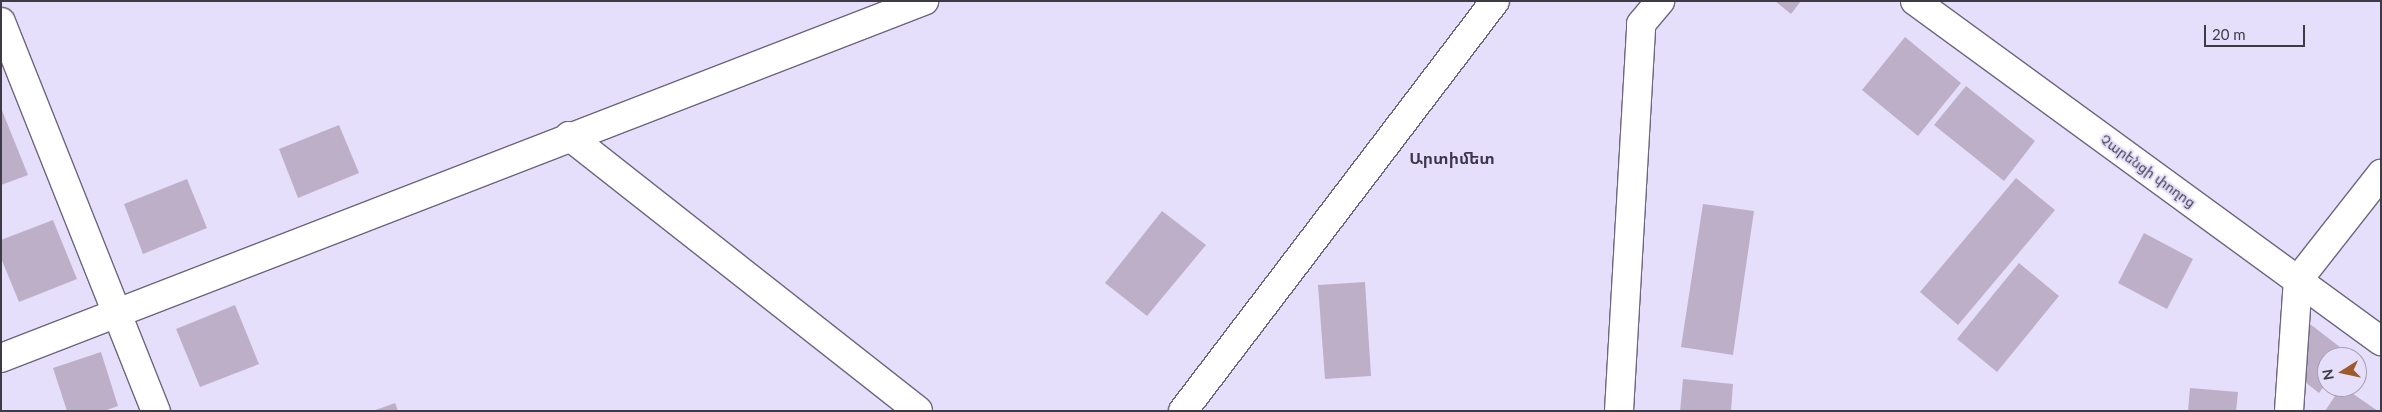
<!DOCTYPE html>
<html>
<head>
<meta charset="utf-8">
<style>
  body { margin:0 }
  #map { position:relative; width:2382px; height:412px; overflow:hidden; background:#e6dffc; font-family:Lato,"Noto Sans Armenian",sans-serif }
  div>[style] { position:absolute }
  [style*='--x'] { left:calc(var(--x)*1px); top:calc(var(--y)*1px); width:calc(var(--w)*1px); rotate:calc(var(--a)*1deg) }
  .building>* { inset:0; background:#beafc8 }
  .roads { filter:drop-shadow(1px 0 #6d667f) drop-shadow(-1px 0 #6d667f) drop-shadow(0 1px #6d667f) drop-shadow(0 -1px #6d667f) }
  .minor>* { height:28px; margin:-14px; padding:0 14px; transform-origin:14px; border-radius:14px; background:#fff }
  .secondary>* { height:28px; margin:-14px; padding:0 14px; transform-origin:14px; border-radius:14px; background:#fff }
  span { translate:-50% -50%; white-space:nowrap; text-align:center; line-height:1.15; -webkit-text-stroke:4px #e6dffc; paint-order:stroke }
  .street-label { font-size:14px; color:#3e3b46 }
  .quarter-label { font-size:16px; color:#3c354c; font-weight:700 }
  .frame { position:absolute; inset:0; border:2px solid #3e3b46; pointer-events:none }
  .north { position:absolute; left:2317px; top:347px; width:50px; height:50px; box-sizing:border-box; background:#e6dffc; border:1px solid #a39db3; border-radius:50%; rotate:260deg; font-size:14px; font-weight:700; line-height:20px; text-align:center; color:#3e3b46 }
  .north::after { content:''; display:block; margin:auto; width:18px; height:22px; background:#9e592d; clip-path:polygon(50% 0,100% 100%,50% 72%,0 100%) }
  .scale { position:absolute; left:2204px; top:25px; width:101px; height:22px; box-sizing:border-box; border:2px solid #3e3b46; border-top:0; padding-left:6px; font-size:15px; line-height:18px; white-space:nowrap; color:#3e3b46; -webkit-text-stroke:4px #e6dffc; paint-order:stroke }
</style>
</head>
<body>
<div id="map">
  <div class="building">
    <div style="clip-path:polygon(1775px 1px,1801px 1px,1791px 14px)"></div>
    <div style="clip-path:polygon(1905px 37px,1961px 83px,1918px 136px,1862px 90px)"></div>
    <div style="clip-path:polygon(1966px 86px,2035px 141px,2004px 181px,1934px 125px)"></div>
    <div style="clip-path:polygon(1px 108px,28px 175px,1px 185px)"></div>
    <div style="clip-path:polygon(339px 125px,359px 173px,298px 198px,279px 149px)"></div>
    <div style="clip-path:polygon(2016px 178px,2055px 210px,1958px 325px,1920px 292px)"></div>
    <div style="clip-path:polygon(187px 179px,207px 228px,143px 254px,124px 204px)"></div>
    <div style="clip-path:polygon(1703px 204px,1754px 211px,1733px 355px,1681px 347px)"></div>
    <div style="clip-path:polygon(1162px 211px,1206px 245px,1147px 316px,1105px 283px)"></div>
    <div style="clip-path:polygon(53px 220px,77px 279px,19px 302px,1px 258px,1px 240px)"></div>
    <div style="clip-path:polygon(2144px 233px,2193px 259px,2167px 309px,2118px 283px)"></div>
    <div style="clip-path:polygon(2019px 263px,2059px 296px,1997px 372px,1957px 339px)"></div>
    <div style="clip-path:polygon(1365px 282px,1371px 376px,1325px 379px,1318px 285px)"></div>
    <div style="clip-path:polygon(235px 305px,259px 364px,200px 387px,176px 329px)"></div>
    <div style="clip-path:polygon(2310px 324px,2349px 354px,2327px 357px,2327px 382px,2319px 393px,2296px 375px,2299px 338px)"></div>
    <div style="clip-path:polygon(101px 352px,118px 406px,104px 411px,67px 411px,53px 368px)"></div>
    <div style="clip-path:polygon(1683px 379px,1733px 384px,1731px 411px,1680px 411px)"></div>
    <div style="clip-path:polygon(2341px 387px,2343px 387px,2378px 411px,2325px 411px)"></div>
    <div style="clip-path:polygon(2190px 388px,2238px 392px,2236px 411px,2188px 411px)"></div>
    <div style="clip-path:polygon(395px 403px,398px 411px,373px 411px)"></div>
  </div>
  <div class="roads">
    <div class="minor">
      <div style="--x:1;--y:22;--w:419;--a:68.3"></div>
      <div style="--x:569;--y:136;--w:444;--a:38.2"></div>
      <div style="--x:1;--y:358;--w:990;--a:-21.15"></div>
      <div style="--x:1183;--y:411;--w:515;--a:-52.73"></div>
      <div style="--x:1619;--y:411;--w:388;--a:-86.7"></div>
      <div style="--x:1641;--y:24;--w:30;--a:-50"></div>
      <div style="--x:2289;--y:411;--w:131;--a:-86.1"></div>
      <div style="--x:2298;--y:280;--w:135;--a:-51.9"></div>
    </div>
    <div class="secondary">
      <div style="--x:1915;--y:1;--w:577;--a:36.12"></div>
    </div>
  </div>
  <div class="street-label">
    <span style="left:2148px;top:171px;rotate:36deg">Չարենցի փողոց</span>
  </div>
  <div class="quarter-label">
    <span style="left:1452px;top:158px">Արտիմետ</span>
  </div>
  <div class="frame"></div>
  <div class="north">N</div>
  <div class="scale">20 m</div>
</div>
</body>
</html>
